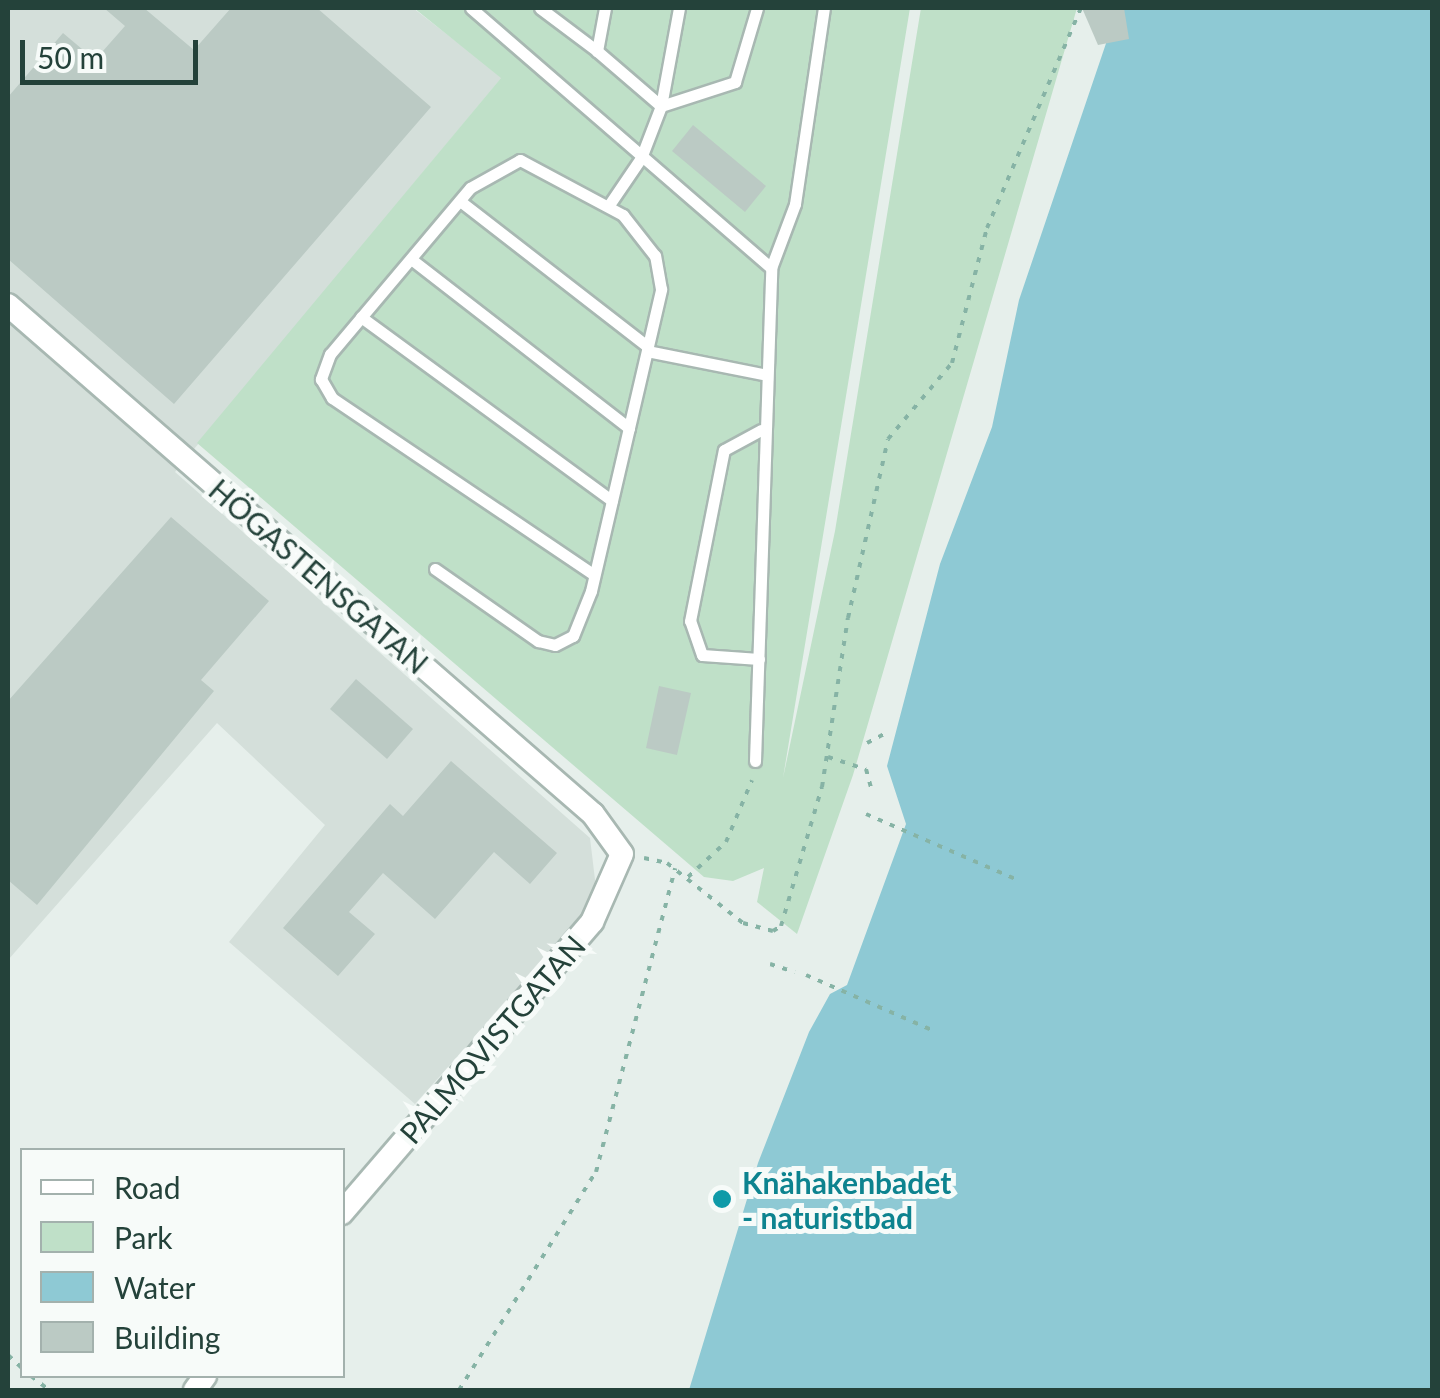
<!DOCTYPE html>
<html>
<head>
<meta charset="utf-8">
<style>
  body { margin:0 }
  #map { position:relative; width:1440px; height:1398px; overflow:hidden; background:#e6efeb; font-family:Lato,sans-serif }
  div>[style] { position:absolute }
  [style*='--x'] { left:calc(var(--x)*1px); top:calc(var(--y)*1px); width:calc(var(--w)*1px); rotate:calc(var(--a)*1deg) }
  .built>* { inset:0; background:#d4dfda }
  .green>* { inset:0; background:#bfe0c8 }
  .water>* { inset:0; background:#8ec9d4 }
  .building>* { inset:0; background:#bbcac4 }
  .path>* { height:4px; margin-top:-2px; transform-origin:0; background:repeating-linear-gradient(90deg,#86b3a5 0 5px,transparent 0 13px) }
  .roads { filter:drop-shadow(2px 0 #a8b8b2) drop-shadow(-2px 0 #a8b8b2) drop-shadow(0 2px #a8b8b2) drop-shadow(0 -2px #a8b8b2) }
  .lane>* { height:11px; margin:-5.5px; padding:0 5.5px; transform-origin:5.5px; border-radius:5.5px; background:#fff }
  .street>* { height:22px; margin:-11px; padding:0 11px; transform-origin:11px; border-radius:11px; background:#fff }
  .dots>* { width:28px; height:28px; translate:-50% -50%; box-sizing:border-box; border:5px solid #f7fbf9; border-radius:50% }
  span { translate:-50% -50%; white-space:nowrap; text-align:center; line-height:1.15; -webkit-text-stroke:10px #f7fbf9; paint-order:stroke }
  .street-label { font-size:30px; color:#24423a }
  .culture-label { font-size:30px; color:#0d838f; font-weight:700 }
  .left { translate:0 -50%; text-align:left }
  .frame { position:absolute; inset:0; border:10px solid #24423a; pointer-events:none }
  .legend { position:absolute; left:20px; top:1148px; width:325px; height:230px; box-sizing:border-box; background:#f7fbf9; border:2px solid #a3b1ad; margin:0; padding:12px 18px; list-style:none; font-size:30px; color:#24423a }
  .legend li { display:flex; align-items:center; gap:20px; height:50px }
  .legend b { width:50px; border:2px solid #a3b1ad }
  .scale { position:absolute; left:20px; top:40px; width:178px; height:45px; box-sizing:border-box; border:5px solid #24423a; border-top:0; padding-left:12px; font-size:30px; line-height:35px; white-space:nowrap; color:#24423a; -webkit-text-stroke:8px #f7fbf9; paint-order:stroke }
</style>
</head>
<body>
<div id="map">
  <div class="built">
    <div style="clip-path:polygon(8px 8px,413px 8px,502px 77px,175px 472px,590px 838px,596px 888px,578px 922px,415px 1104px,229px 942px,325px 825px,217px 723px,8px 960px)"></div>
  </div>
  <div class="green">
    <div style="clip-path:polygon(414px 8px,910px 8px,783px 778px,835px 531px,921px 8px,1077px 8px,853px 775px,797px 934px,757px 902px,764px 868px,733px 881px,704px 877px,197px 443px,501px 78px)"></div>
  </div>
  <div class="water">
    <div style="clip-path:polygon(1118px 8px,1432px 8px,1432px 1390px,689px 1390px,758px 1163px,809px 1032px,830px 994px,847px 985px,906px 824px,887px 766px,940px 564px,992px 427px,1019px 300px)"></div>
  </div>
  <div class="building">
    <div style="clip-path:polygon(104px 8px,144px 8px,194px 50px,231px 8px,317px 8px,431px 107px,174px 404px,8px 259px,8px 97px,63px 33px,95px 60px,125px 26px)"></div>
    <div style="clip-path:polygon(1082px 8px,1124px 8px,1129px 39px,1098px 45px)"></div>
    <div style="clip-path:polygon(693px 125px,766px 186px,745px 212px,672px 151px)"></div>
    <div style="clip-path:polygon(171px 517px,269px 601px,201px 680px,214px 691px,37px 905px,8px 880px,8px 701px)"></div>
    <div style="clip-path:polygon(356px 679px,413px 729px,387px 759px,330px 709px)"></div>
    <div style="clip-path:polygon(659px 686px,691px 693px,677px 755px,646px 748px)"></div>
    <div style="clip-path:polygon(451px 761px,557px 853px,530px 884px,494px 852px,435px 919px,383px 873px,349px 912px,375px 934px,338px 976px,283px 928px,390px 804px,403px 816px)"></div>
  </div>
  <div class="path">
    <div style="--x:867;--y:743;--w:21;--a:-28"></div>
    <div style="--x:828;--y:757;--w:40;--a:18"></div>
    <div style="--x:866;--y:769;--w:23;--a:75"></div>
    <div style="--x:866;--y:814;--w:168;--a:23.5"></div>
    <div style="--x:644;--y:858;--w:24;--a:12"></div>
    <div style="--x:667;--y:863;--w:97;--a:38.3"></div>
    <div style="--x:743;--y:923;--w:31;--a:15"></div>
    <div style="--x:773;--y:931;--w:9;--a:-32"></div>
    <div style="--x:781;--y:926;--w:145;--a:-73.6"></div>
    <div style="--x:822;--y:787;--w:171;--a:-81.3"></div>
    <div style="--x:848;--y:618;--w:183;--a:-77.4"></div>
    <div style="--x:888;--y:439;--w:99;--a:-49.9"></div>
    <div style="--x:952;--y:363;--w:139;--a:-75.5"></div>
    <div style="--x:987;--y:228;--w:239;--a:-66.9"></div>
    <div style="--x:688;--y:877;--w:52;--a:-42.6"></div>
    <div style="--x:726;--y:842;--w:67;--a:-67.2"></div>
    <div style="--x:770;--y:964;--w:26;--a:18"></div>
    <div style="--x:806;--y:975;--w:140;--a:23.6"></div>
    <div style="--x:8;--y:1355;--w:19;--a:43"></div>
    <div style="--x:31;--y:1376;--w:23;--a:38"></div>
    <div style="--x:459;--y:1390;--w:257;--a:-57.9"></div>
    <div style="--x:596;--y:1172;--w:314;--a:-75.4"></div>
  </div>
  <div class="roads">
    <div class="lane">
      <div style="--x:471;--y:8;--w:397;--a:40.9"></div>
      <div style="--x:540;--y:8;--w:71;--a:37"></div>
      <div style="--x:605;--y:8;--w:44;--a:100.5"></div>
      <div style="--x:597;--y:51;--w:84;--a:40.7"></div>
      <div style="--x:661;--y:106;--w:100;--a:-79.6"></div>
      <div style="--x:460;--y:201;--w:238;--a:37.8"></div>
      <div style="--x:609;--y:205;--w:57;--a:-55.8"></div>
      <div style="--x:641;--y:158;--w:56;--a:-69"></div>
      <div style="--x:661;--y:106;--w:78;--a:-18"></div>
      <div style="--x:735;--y:82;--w:77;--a:-73.4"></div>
      <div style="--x:411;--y:259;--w:276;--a:37.8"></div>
      <div style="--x:361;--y:317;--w:311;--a:36.2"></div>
      <div style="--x:647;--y:351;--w:117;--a:11.3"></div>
      <div style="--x:435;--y:569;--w:126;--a:35"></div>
      <div style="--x:538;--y:641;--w:17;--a:13"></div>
      <div style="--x:555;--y:645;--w:20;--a:-27"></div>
      <div style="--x:573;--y:636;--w:48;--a:-68.2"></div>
      <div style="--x:591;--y:591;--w:310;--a:-76.9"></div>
      <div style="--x:661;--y:289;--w:34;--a:-100"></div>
      <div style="--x:655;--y:256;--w:52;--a:-128"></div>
      <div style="--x:623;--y:215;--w:117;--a:-151.9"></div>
      <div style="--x:520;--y:160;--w:57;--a:150.8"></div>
      <div style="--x:470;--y:188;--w:217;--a:130.1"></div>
      <div style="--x:330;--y:354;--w:27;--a:110"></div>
      <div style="--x:321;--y:379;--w:22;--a:60"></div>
      <div style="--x:332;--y:398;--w:316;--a:34"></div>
      <div style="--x:759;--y:659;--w:57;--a:-176"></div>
      <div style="--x:702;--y:655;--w:36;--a:-109"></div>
      <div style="--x:690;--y:621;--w:174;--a:-78.8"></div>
      <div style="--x:724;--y:450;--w:42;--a:-28.4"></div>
      <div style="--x:755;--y:761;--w:493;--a:-88.1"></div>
      <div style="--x:771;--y:268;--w:68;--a:-69.4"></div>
      <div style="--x:795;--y:204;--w:198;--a:-81.6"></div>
    </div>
    <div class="street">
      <div style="--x:8;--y:305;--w:775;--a:41.03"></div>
      <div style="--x:593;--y:814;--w:49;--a:54.1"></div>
      <div style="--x:622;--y:854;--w:74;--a:113.8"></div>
      <div style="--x:592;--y:922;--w:384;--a:130.7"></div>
      <div style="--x:195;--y:1390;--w:17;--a:-54"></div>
    </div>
  </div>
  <div class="dots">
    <div style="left:722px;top:1199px;background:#0f9aa8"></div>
  </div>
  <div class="street-label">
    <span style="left:319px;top:576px;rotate:41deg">HÖGASTENSGATAN</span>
    <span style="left:492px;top:1039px;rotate:-49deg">PALMQVISTGATAN</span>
  </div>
  <div class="culture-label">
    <span class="left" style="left:742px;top:1199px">Knähakenbadet<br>- naturistbad</span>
  </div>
  <div class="frame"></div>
  <ul class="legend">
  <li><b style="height:12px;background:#fff"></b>Road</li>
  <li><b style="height:28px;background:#bfe0c8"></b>Park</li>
  <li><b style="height:28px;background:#8ec9d4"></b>Water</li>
  <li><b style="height:28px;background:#bbcac4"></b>Building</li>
  </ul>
  <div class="scale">50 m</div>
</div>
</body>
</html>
